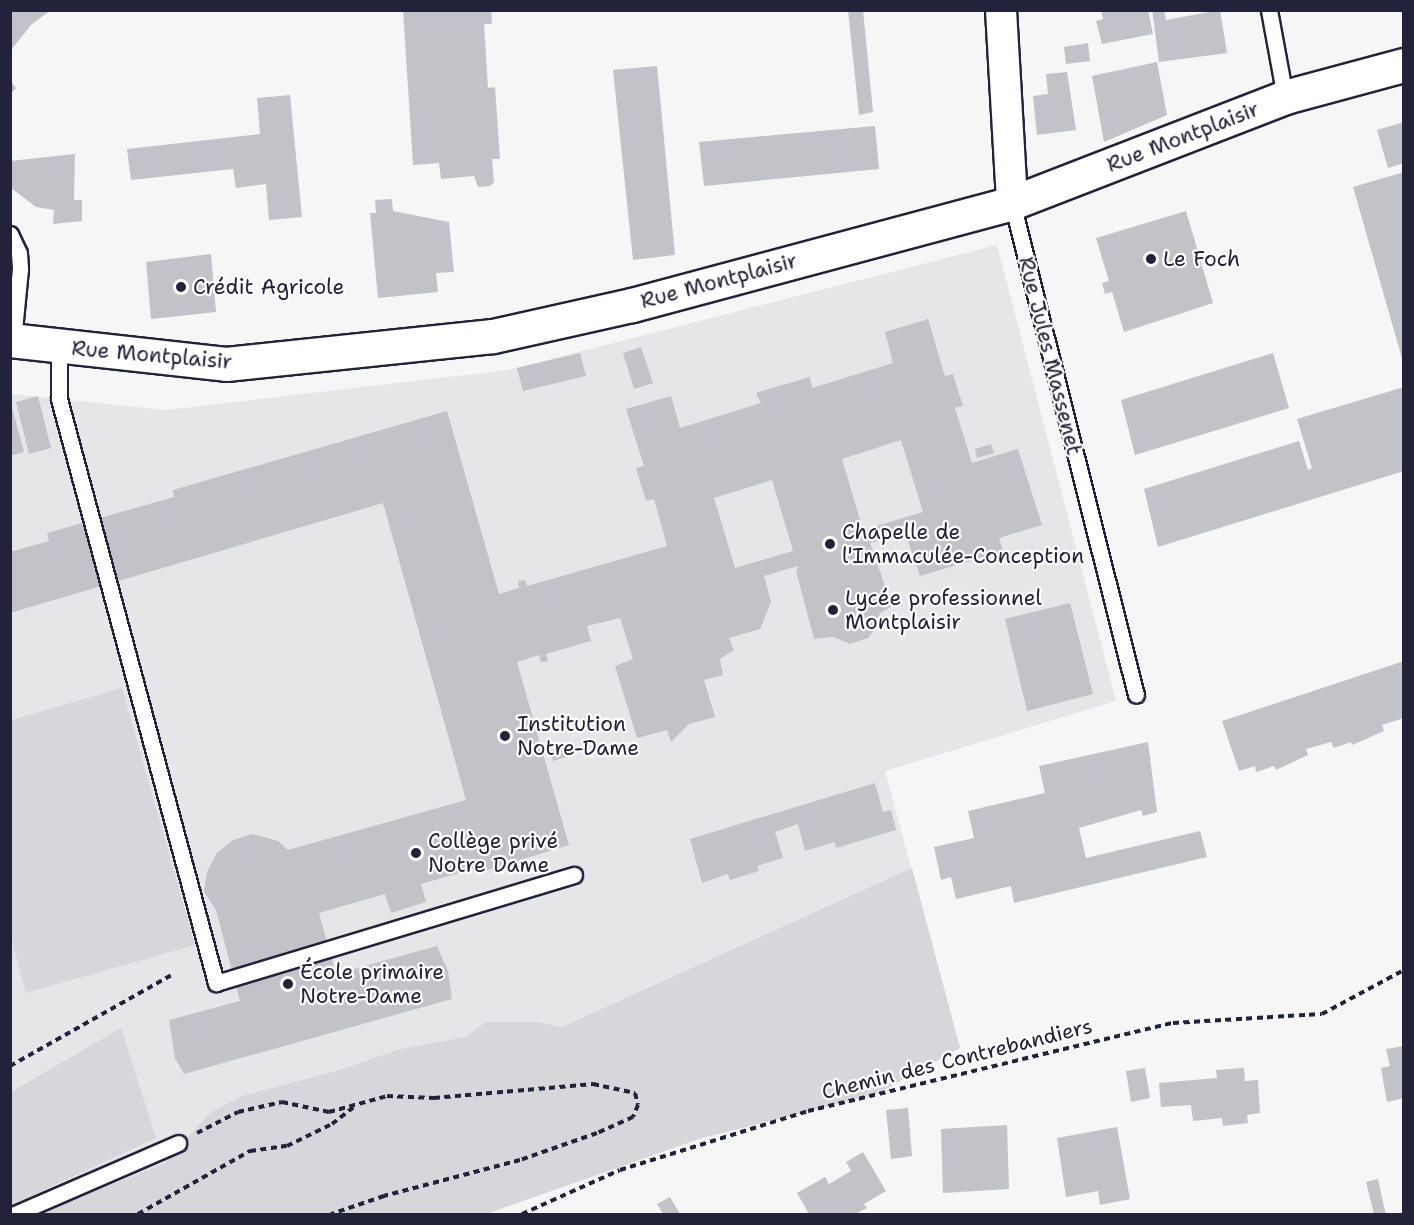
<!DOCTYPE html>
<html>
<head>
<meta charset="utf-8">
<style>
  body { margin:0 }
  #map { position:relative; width:1414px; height:1225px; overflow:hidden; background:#f6f6f7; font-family:"Shantell Sans",sans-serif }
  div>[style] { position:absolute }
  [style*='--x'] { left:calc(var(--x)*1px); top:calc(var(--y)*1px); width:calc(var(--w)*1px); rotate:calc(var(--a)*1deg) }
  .built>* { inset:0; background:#e6e6e9 }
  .green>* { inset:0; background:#d7d7db }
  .building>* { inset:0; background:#c2c2c9 }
  .path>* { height:4px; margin-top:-2px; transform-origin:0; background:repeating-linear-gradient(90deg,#22223b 0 6px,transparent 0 10.5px) }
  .roads { filter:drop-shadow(2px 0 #22223b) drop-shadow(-2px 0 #22223b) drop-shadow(0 2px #22223b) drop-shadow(0 -2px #22223b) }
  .service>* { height:15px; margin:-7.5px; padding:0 7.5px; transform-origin:7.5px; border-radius:7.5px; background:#fff }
  .minor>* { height:30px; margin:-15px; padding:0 15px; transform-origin:15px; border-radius:15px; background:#fff }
  .tertiary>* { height:33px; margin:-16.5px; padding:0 16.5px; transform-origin:16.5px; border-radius:16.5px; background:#fff }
  .dots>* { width:16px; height:16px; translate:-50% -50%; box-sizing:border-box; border:3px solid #fff; border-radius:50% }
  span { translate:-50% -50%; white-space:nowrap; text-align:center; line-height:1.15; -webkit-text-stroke:4.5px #fff; paint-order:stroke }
  .street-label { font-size:21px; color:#22223b }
  .poi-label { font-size:21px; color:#22223b }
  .left { translate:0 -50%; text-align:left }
  .frame { position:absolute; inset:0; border:12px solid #22223b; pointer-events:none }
</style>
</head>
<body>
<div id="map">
  <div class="built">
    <div style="clip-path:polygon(997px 245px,1116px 701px,885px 771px,960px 1048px,877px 1094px,702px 1138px,486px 1214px,11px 1214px,10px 394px,166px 410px,508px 370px)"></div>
  </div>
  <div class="green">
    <div style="clip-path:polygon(122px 688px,195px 945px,26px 993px,11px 938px,11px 720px)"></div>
    <div style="clip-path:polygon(912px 868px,960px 1048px,877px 1094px,702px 1138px,486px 1214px,40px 1214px,165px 1163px,210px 1113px,242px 1096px,340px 1070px,397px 1050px,465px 1037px,486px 1022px,536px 1022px,562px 1027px)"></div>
    <div style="clip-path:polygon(121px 1028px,156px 1138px,11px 1205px,11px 1092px)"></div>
  </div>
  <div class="building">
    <div style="clip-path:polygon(10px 10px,51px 10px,32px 24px,10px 51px)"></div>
    <div style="clip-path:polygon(403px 10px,491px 10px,492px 24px,484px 24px,488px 88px,495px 87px,500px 159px,492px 159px,494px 182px,490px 186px,478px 187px,474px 176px,441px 179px,439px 163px,413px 165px)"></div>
    <div style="clip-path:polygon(848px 10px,863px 10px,873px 112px,859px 115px)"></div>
    <div style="clip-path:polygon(1101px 10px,1148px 10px,1153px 34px,1102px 44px,1096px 21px,1103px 19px)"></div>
    <div style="clip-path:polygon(1152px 10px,1164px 10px,1166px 20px,1220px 10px,1227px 53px,1159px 62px)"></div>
    <div style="clip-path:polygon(1088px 43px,1090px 61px,1066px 64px,1064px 47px)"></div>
    <div style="clip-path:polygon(1157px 62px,1167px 115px,1104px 142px,1092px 76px)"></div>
    <div style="clip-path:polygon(657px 66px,675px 255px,633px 260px,613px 70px)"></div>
    <div style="clip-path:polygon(1067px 72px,1076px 130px,1037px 135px,1033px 96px,1048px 94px,1046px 74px)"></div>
    <div style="clip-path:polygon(10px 80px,16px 88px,10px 95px)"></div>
    <div style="clip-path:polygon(290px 95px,302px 217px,269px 220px,266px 184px,236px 188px,233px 169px,131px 180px,127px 149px,260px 134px,257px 98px)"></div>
    <div style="clip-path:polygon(1404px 122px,1404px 163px,1388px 168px,1377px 130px)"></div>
    <div style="clip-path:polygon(875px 126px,879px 169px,704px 186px,699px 142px)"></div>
    <div style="clip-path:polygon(75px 154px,74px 200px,82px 200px,82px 221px,53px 224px,54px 210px,36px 207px,11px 188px,10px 161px)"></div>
    <div style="clip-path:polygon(1404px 172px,1404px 362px,1403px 362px,1353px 187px)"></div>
    <div style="clip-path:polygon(392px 199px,393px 211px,449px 222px,454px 272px,436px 273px,438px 292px,378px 298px,370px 213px,376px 213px,375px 200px)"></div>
    <div style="clip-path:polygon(1186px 211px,1213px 303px,1124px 332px,1112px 292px,1105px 294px,1102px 283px,1109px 281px,1096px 238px)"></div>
    <div style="clip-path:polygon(211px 254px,216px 312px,151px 319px,146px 262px)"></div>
    <div style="clip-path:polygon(evenodd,928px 319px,945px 376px,953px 374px,963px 406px,955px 408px,972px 463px,1018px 449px,1042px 525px,999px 538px,1003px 551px,920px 576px,905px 533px,870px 543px,892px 606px,879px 614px,881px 620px,868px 638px,850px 644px,833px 637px,814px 639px,796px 571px,798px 566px,764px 576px,771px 602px,760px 629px,729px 638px,734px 650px,720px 659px,723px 675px,704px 680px,715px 717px,689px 724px,671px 742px,667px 730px,637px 738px,615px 666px,633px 659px,620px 618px,587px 626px,591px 641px,546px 654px,548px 661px,541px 662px,539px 655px,517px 662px,569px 845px,481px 872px,480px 867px,421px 884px,426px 902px,391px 913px,385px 894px,319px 913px,336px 974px,437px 946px,448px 971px,452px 999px,184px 1074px,175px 1058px,169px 1020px,240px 1001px,216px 910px,204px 892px,207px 872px,217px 853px,233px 840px,252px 834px,278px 841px,288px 850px,466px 800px,383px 503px,10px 613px,10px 552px,49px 541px,47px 533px,174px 497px,173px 490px,447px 411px,499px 594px,519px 588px,518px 581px,525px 580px,527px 586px,667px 546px,654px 499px,646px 501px,636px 468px,644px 466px,626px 409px,671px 396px,680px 428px,761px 403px,756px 393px,765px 390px,810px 377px,812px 388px,893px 363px,885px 332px,928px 319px,901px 440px,923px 512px,863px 530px,842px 459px,901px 440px,928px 319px,772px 480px,793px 551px,735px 568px,714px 498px,772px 480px)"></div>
    <div style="clip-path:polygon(641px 347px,653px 383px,634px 389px,623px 353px)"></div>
    <div style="clip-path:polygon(580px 353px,586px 376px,523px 391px,517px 368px)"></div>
    <div style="clip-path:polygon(1273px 353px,1289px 408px,1135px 455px,1121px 400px)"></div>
    <div style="clip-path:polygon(1404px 387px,1404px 471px,1158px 547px,1144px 489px,1299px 441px,1308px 470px,1312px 468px,1297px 419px)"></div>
    <div style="clip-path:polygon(38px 396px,51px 448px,29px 454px,16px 402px)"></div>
    <div style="clip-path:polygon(10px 400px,24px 452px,10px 456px)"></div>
    <div style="clip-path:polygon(991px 444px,994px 453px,977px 458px,975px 449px)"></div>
    <div style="clip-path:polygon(1070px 603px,1093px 694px,1027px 711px,1005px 619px)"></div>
    <div style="clip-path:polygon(1404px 661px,1404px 718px,1382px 725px,1384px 731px,1352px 745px,1351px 742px,1334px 748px,1331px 742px,1306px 749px,1308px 755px,1276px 770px,1274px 766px,1256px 772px,1255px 766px,1239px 771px,1222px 721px)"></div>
    <div style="clip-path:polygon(1148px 742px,1157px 812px,1143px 816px,1141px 810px,1079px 828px,1086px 858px,1200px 831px,1207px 857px,1014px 903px,1011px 886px,956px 899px,951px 877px,941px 880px,934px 847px,974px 838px,968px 811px,1045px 793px,1039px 766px)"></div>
    <div style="clip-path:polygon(564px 747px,566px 757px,553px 761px,549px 751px)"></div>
    <div style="clip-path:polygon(875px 783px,883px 812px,891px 810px,896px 830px,836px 848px,835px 842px,805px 851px,798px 824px,775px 832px,783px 858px,757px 866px,759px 871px,730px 880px,728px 874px,702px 883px,690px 839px)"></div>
    <div style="clip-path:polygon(1404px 1046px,1404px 1098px,1387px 1102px,1381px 1068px,1390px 1066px,1386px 1049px)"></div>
    <div style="clip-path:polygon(1145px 1068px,1150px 1098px,1131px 1102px,1126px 1071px)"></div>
    <div style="clip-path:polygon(1244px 1068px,1245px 1081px,1258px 1080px,1260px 1113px,1247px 1115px,1248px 1123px,1223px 1126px,1222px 1118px,1193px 1121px,1191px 1105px,1161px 1107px,1159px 1083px,1217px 1078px,1216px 1070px)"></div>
    <div style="clip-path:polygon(908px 1108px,912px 1156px,891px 1159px,886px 1110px)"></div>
    <div style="clip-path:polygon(1007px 1125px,1009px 1189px,943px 1193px,941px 1129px)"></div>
    <div style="clip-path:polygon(1117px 1127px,1130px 1199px,1100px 1205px,1098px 1191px,1066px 1197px,1057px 1138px)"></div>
    <div style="clip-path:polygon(863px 1152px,886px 1191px,864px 1204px,867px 1208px,855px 1214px,809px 1214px,797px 1193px,825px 1177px,829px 1184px,851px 1171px,846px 1162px)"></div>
    <div style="clip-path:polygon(1378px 1179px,1384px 1207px,1386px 1214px,1374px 1214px,1366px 1182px)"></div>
    <div style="clip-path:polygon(670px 1197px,680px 1214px,663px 1214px,657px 1204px)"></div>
  </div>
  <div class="path">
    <div style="--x:10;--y:1066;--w:187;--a:-29.4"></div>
    <div style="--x:197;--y:1133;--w:46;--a:-27.1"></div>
    <div style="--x:238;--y:1112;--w:45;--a:-12.8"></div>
    <div style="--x:282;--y:1102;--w:48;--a:12"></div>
    <div style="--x:329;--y:1112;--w:60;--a:-15.4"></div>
    <div style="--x:387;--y:1096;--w:47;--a:2.4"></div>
    <div style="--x:434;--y:1098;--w:160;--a:-5"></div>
    <div style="--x:593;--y:1084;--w:43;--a:12.1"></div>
    <div style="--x:635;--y:1093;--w:12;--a:76"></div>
    <div style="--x:638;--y:1105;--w:13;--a:113"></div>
    <div style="--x:633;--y:1117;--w:39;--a:156"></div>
    <div style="--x:597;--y:1133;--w:82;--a:160.7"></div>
    <div style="--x:520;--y:1160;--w:141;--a:165.2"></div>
    <div style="--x:384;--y:1196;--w:56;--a:161.2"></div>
    <div style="--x:138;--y:1214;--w:129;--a:-29.4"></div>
    <div style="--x:250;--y:1151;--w:37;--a:-8"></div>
    <div style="--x:287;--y:1146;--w:50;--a:-26.1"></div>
    <div style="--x:332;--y:1124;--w:29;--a:-38"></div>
    <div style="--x:522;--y:1214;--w:107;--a:-24.2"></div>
    <div style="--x:620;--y:1170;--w:197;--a:-17.4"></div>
    <div style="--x:808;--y:1111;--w:375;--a:-13.6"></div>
    <div style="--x:1173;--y:1023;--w:149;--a:-3.5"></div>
    <div style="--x:1322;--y:1014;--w:93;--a:-28.2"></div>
  </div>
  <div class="roads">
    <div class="service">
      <div style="--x:1269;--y:10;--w:88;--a:79.6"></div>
      <div style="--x:1012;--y:203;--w:507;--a:75.85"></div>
      <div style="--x:10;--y:234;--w:21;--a:65"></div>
      <div style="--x:19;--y:253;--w:16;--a:86"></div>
      <div style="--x:20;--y:269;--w:72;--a:95.6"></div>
      <div style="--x:59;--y:347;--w:52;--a:90"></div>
      <div style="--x:59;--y:399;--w:605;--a:74.95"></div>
      <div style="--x:216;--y:983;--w:374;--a:-16.8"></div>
      <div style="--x:15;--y:1214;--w:178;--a:-23.5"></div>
    </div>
    <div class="minor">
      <div style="--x:1001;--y:10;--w:193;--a:86.7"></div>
    </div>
    <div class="tertiary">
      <div style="--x:10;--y:340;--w:217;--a:6.3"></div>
      <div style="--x:226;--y:364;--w:268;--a:-6"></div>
      <div style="--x:493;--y:336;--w:142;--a:-12.6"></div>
      <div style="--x:632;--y:305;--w:393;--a:-15"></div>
      <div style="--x:1012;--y:203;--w:293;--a:-21.2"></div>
      <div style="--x:1285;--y:97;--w:123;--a:-15.1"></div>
    </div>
  </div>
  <div class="dots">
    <div style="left:1151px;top:259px;background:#22223b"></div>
    <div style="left:181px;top:287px;background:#22223b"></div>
    <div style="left:830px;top:544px;background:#22223b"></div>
    <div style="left:833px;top:610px;background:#22223b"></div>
    <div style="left:505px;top:736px;background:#22223b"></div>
    <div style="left:416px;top:853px;background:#22223b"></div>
    <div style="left:288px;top:984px;background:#22223b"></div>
  </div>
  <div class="street-label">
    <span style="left:1183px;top:137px;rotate:-21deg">Rue Montplaisir</span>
    <span style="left:719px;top:281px;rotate:-15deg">Rue Montplaisir</span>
    <span style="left:152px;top:355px;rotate:5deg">Rue Montplaisir</span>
    <span style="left:1050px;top:356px;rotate:76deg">Rue Jules Massenet</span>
    <span style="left:957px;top:1059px;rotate:-14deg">Chemin des Contrebandiers</span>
  </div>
  <div class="poi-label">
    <span class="left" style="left:1163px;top:259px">Le Foch</span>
    <span class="left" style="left:193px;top:287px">Crédit Agricole</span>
    <span class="left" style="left:842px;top:544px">Chapelle de<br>l'Immaculée-Conception</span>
    <span class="left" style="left:845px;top:610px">Lycée professionnel<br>Montplaisir</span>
    <span class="left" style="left:517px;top:736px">Institution<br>Notre-Dame</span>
    <span class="left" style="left:428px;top:853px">Collège privé<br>Notre Dame</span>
    <span class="left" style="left:300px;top:984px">École primaire<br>Notre-Dame</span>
  </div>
  <div class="frame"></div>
</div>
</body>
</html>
